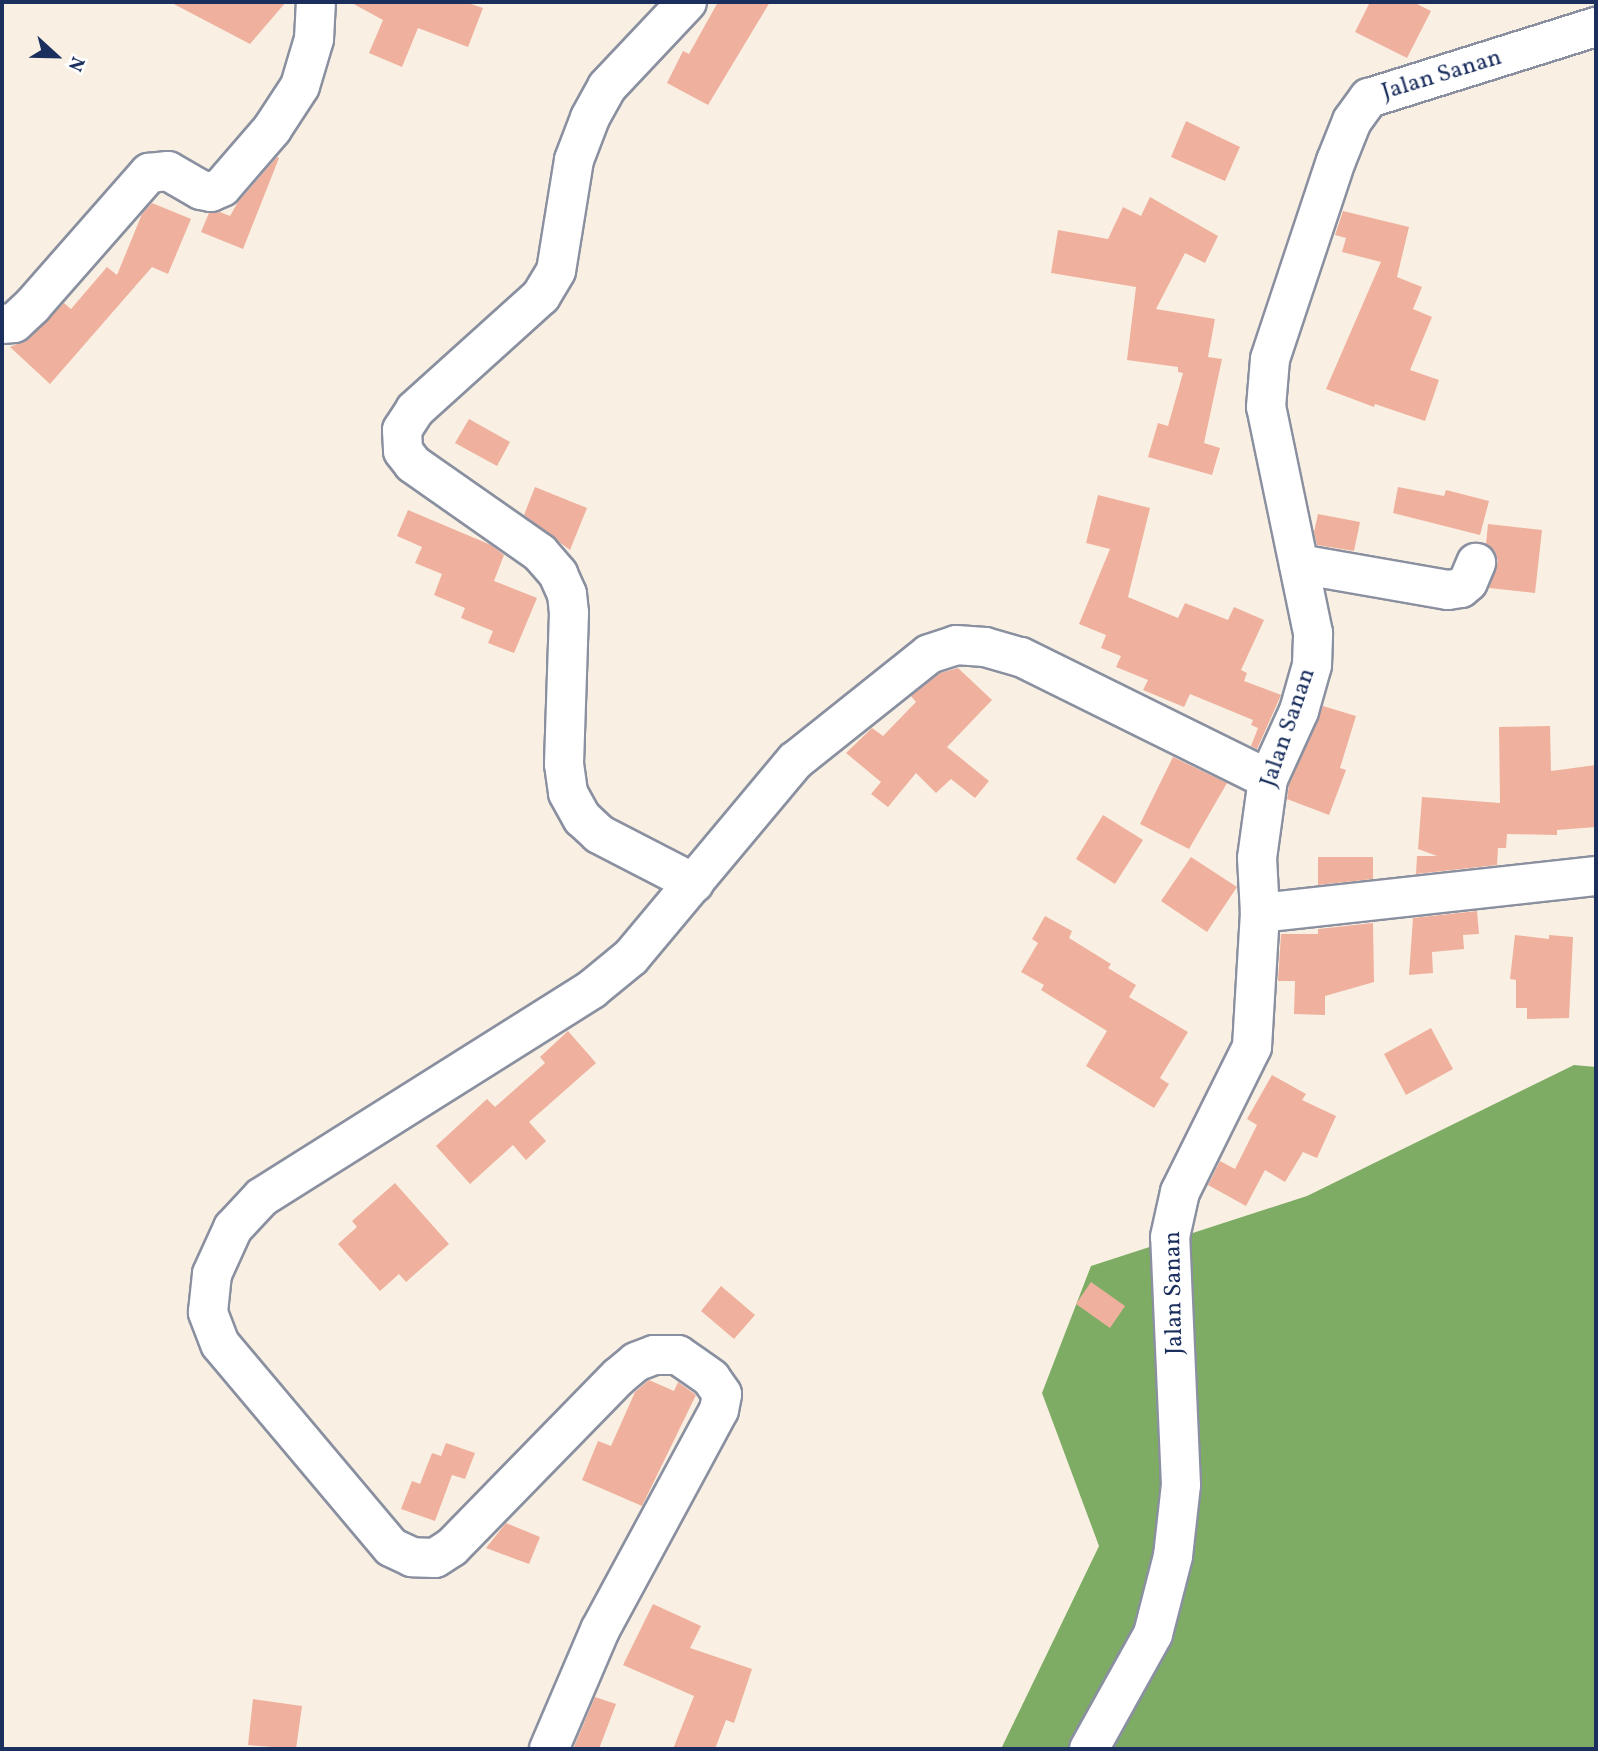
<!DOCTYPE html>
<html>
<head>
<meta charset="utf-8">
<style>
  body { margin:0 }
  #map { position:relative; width:1598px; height:1751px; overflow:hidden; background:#f9f0e3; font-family:Vollkorn,serif }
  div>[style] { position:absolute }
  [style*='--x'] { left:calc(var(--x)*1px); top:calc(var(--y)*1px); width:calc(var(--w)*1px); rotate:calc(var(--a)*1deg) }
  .forest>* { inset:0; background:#7eac64 }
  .building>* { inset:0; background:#efb19d }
  .roads { filter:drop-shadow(2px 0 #8a90a0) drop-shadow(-2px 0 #8a90a0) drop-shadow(0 2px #8a90a0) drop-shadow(0 -2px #8a90a0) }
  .minor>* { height:38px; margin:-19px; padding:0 19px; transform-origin:19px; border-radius:19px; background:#fff }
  span { translate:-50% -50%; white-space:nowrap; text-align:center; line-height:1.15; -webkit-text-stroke:6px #fff; paint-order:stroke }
  .street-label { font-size:24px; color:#1b2f5e }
  .frame { position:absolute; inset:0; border:4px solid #1b2f5e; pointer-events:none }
  .north { position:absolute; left:21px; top:21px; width:70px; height:70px; -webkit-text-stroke:5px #fff; paint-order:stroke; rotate:112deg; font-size:19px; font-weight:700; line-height:28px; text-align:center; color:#1b2f5e }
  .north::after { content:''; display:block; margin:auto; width:24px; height:32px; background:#1b2f5e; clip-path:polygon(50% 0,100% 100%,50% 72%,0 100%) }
</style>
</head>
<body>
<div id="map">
  <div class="forest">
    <div style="clip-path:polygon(1574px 1065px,1596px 1067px,1596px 1749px,1001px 1749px,1099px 1546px,1042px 1393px,1091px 1266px,1307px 1196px)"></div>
  </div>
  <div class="building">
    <div style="clip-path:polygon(170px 2px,286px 2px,250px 44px)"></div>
    <div style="clip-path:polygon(350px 2px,465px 2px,483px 8px,468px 47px,418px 28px,402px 67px,369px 53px,383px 20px)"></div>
    <div style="clip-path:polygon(718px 2px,770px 2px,708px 105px,667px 83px,683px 51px,689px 54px)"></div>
    <div style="clip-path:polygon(1370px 2px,1413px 2px,1431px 11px,1407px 58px,1355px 32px)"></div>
    <div style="clip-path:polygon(1186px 121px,1240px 147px,1225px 181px,1171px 157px)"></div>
    <div style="clip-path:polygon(277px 157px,279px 158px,243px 249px,201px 232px,209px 213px,220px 212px,230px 216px,238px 202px)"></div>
    <div style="clip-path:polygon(1150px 197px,1218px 236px,1205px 263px,1185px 253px,1156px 309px,1215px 319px,1208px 357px,1222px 359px,1204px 443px,1220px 448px,1212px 475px,1148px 457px,1158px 423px,1168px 426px,1183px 373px,1178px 372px,1178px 367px,1127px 360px,1136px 287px,1051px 273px,1058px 230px,1108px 239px,1123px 207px,1141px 216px)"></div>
    <div style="clip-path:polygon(152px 203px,191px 219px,168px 274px,152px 267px,50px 384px,10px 347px,29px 339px,64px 303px,71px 309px,107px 267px,117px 275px,142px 214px)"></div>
    <div style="clip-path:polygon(1343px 211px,1409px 227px,1397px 277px,1422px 287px,1413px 309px,1432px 317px,1410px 370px,1439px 380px,1425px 421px,1375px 404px,1374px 407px,1326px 389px,1381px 262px,1342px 252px,1346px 238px,1335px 235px)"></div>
    <div style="clip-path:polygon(469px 419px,510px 442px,497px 466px,455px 443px)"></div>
    <div style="clip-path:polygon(535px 487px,587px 508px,570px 550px,524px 515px)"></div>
    <div style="clip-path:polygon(1398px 487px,1444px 496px,1446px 490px,1489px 501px,1480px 535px,1393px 513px)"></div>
    <div style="clip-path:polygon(1098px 495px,1150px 508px,1128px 597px,1178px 618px,1185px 603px,1228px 620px,1234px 607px,1264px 620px,1241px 670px,1247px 673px,1244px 681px,1281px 695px,1257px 749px,1251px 746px,1258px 728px,1251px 725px,1253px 720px,1190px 694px,1184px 707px,1143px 690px,1148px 680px,1116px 667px,1121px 656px,1101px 648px,1106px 635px,1079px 624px,1110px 549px,1086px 543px)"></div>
    <div style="clip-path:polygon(408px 510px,491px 545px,504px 555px,494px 581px,537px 598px,514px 653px,488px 643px,493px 631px,461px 618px,465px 608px,434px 595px,442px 574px,415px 563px,422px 547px,397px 536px)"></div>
    <div style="clip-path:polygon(1318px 514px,1360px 522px,1354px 551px,1317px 545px,1314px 532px)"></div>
    <div style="clip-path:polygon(1488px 524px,1542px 530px,1535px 593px,1489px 588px,1498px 561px,1494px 550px,1486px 544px)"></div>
    <div style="clip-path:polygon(958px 668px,992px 700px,947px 747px,989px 781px,975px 798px,951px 779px,936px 793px,916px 773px,888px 807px,871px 794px,881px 782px,846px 753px,872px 728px,883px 736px,916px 702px,911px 696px,940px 673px)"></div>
    <div style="clip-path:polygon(1323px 706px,1356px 716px,1340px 768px,1346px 770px,1329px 815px,1287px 799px,1289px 785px)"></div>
    <div style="clip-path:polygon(1550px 726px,1551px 771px,1596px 765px,1596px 827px,1557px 830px,1557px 835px,1507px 834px,1506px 848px,1498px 848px,1497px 865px,1416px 874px,1417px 856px,1437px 856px,1418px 849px,1422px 797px,1500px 803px,1499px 727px)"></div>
    <div style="clip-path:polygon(1173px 757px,1227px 783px,1189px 849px,1140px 824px)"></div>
    <div style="clip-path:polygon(1103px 815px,1143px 840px,1115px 884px,1076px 859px)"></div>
    <div style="clip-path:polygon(1191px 857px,1237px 887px,1207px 932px,1161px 901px)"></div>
    <div style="clip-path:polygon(1318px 857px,1373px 857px,1373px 879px,1318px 885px)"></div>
    <div style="clip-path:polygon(1477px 911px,1479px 934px,1463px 935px,1464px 949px,1432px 952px,1433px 973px,1409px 975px,1413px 918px)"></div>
    <div style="clip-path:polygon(1045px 916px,1072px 931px,1069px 938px,1111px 964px,1108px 968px,1136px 985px,1129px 997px,1188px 1032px,1160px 1078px,1169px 1084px,1154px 1108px,1086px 1066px,1107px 1031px,1041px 990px,1044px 985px,1021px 972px,1038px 943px,1032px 939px)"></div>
    <div style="clip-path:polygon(1373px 923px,1374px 982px,1325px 996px,1325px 1015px,1294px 1014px,1295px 981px,1278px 981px,1281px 934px,1318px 934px,1318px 929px)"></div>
    <div style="clip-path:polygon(1515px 935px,1549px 939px,1549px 935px,1573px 937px,1569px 1018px,1527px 1019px,1527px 1008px,1516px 1008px,1516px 980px,1510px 979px)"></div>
    <div style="clip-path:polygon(1431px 1028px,1453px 1069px,1406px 1095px,1384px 1054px)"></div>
    <div style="clip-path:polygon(568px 1031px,596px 1063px,529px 1122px,546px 1141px,526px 1160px,513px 1145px,470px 1184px,436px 1146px,487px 1099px,495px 1107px,545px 1063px,540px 1057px)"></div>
    <div style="clip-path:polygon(1272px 1075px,1306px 1094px,1302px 1100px,1336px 1116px,1317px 1158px,1303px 1152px,1285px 1182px,1265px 1170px,1246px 1206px,1208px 1185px,1220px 1161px,1235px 1169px,1257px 1125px,1247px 1119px)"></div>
    <div style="clip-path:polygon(395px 1183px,449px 1244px,406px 1282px,399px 1274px,380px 1291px,338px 1244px,357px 1227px,352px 1221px)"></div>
    <div style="clip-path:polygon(1091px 1282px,1125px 1306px,1110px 1328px,1076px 1304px)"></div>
    <div style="clip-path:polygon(721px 1286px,755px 1315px,734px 1339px,701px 1311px)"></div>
    <div style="clip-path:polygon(649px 1380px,674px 1391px,678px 1382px,696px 1395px,642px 1506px,582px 1480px,598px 1441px,611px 1446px,635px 1392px)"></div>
    <div style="clip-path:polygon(446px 1443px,475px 1453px,465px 1479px,452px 1475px,435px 1521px,401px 1509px,412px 1481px,420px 1484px,432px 1453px,441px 1456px)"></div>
    <div style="clip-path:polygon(506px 1523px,540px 1537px,529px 1564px,486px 1548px)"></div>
    <div style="clip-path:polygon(653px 1604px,701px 1626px,690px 1648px,752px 1669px,734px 1723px,726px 1720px,715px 1749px,673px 1749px,694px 1696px,623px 1665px)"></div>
    <div style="clip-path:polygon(595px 1697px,616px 1704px,599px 1749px,573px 1749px)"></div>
    <div style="clip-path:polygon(253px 1699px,302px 1706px,296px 1749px,248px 1745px)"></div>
  </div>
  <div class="roads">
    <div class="minor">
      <div style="--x:687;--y:2;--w:117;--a:133.3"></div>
      <div style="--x:607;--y:87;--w:35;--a:119"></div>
      <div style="--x:590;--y:118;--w:45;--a:110.9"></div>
      <div style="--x:574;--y:160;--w:112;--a:99.2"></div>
      <div style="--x:556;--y:271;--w:29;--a:121"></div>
      <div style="--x:541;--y:296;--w:170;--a:137.9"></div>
      <div style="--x:415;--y:410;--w:24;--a:123"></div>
      <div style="--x:402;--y:430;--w:21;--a:87"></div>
      <div style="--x:403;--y:451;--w:16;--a:52"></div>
      <div style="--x:413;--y:464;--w:155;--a:35"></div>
      <div style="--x:540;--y:553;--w:28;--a:49"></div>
      <div style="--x:558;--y:574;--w:22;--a:66"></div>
      <div style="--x:567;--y:594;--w:19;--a:84"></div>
      <div style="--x:569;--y:613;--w:151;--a:91.9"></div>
      <div style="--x:564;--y:764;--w:29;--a:82"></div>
      <div style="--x:568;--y:793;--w:29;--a:61"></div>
      <div style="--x:582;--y:818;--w:23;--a:43"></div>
      <div style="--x:599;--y:834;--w:107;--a:27.3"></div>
      <div style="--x:2;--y:324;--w:12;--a:-5"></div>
      <div style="--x:14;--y:323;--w:26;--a:-43"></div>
      <div style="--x:33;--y:305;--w:176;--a:-48.7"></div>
      <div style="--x:149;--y:173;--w:19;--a:-6"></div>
      <div style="--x:168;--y:171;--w:38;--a:30"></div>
      <div style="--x:201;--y:190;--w:10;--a:11"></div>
      <div style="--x:211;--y:192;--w:12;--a:-24"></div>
      <div style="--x:222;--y:187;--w:77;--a:-49.2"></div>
      <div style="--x:272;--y:129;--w:51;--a:-56.9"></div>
      <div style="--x:300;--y:86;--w:49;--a:-73.4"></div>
      <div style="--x:314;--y:39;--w:37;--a:-87"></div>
      <div style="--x:1299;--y:564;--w:151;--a:9.9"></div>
      <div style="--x:1448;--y:590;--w:13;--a:-9"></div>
      <div style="--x:1461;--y:588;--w:9;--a:-41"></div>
      <div style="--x:1468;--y:582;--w:21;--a:-67"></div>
      <div style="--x:1260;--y:913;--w:338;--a:-6.3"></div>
      <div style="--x:549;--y:1749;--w:129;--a:-66.8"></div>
      <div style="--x:600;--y:1630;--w:250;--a:-61.6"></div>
      <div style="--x:719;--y:1410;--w:16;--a:-79"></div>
      <div style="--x:722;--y:1394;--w:19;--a:-125"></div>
      <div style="--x:711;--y:1378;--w:40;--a:-145.1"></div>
      <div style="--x:678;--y:1355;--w:24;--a:180"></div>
      <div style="--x:654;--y:1355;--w:19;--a:159"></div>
      <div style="--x:636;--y:1362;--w:23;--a:140"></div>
      <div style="--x:618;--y:1377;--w:238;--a:134.3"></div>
      <div style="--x:452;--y:1547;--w:20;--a:147"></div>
      <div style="--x:435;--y:1558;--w:23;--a:-178"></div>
      <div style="--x:412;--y:1557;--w:23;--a:-155"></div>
      <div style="--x:391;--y:1547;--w:265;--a:-130.1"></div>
      <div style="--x:220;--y:1344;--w:34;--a:-111"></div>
      <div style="--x:208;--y:1312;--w:38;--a:-84"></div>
      <div style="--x:212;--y:1274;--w:51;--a:-65.5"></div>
      <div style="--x:233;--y:1228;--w:42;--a:-46.9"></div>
      <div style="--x:262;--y:1197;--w:390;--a:-32.2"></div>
      <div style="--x:592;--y:989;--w:50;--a:-39.4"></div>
      <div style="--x:631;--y:957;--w:256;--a:-50.1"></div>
      <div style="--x:795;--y:761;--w:171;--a:-38.6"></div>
      <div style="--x:929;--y:654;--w:28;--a:-18"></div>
      <div style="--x:956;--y:645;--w:29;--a:4"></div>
      <div style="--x:985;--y:647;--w:37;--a:16"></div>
      <div style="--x:1021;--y:657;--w:275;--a:26.3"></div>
      <div style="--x:1089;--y:1749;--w:132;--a:-60.9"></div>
      <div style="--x:1153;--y:1634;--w:81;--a:-75.6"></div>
      <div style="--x:1173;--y:1556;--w:71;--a:-83.6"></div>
      <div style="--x:1181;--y:1485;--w:248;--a:-92.5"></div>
      <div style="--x:1170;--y:1237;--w:46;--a:-77.5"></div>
      <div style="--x:1180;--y:1192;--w:162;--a:-63.6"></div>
      <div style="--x:1252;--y:1047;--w:134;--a:-86.6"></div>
      <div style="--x:1260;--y:913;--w:55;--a:-93.1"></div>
      <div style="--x:1257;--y:858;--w:80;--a:-82.1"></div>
      <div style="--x:1268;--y:779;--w:75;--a:-65.5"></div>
      <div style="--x:1299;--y:711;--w:48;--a:-74.2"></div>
      <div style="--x:1312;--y:665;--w:32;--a:-88"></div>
      <div style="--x:1313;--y:633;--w:231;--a:-101.7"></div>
      <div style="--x:1266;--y:407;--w:48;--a:-85.2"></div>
      <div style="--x:1270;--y:359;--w:209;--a:-71.6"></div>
      <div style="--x:1336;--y:161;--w:43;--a:-68.2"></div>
      <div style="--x:1352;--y:121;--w:29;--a:-54"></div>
      <div style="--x:1369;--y:98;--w:238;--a:-17.4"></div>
    </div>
  </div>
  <div class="street-label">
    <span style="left:1442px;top:76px;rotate:-17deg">Jalan Sanan</span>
    <span style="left:1289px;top:728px;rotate:-71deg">Jalan Sanan</span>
    <span style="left:1175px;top:1293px;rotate:-91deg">Jalan Sanan</span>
  </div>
  <div class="frame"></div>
  <div class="north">N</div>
</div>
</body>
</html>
